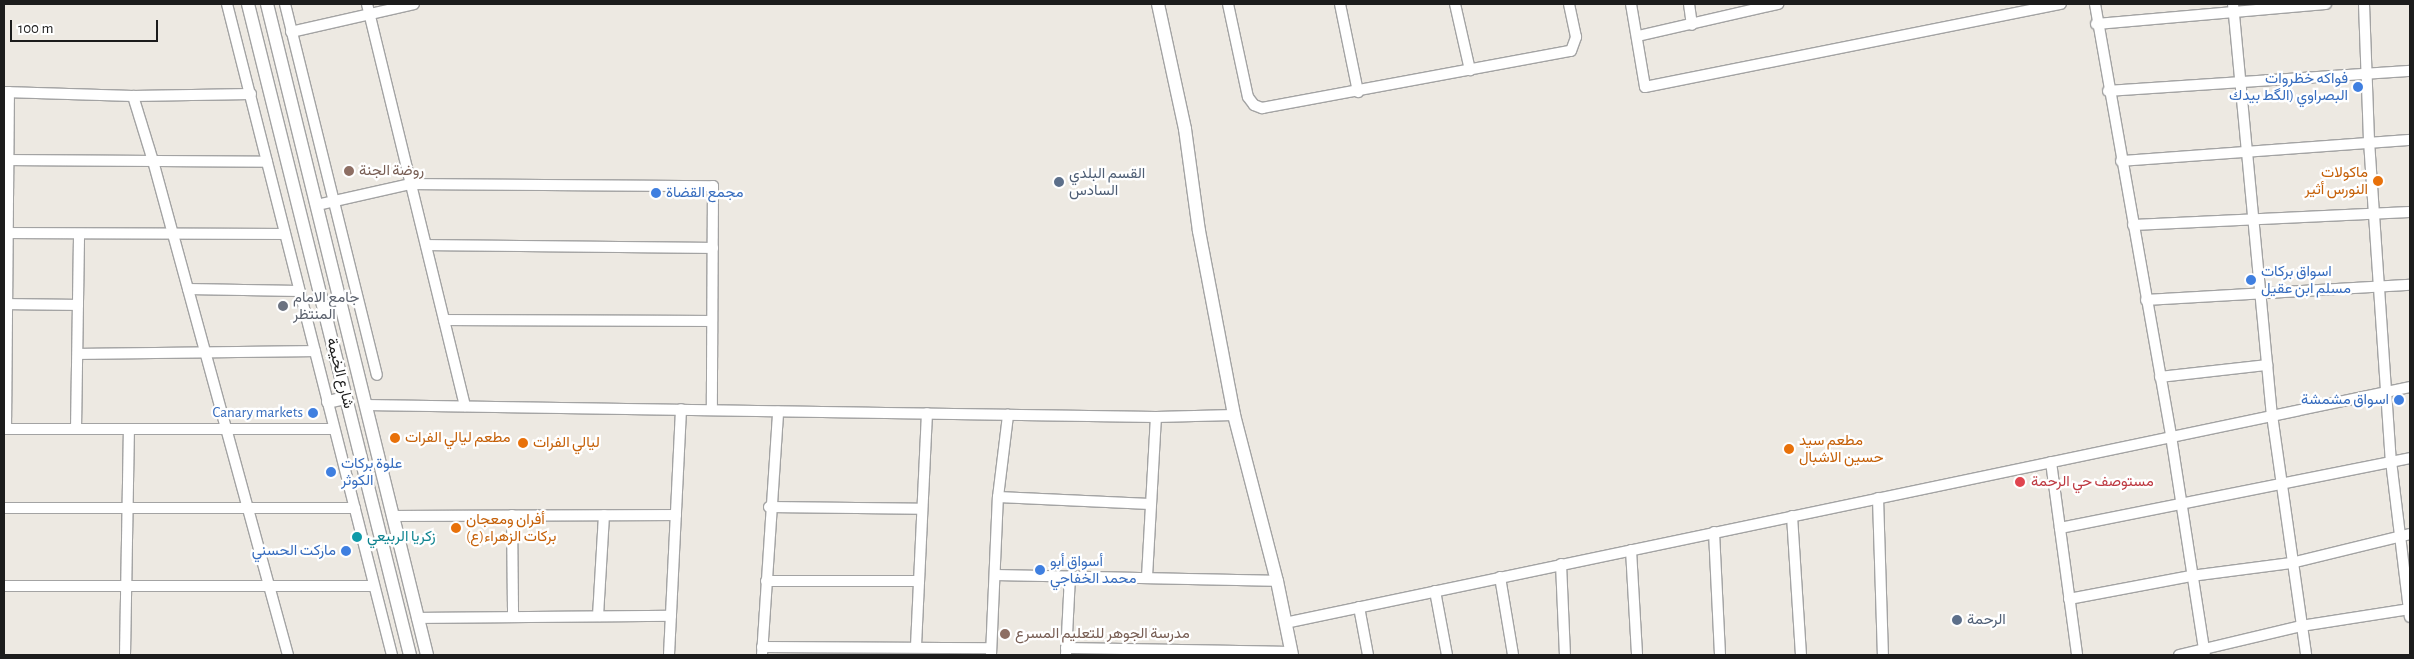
<!DOCTYPE html>
<html>
<head>
<meta charset="utf-8">
<style>
  body { margin:0 }
  #map { position:relative; width:2414px; height:659px; overflow:hidden; background:#ede9e2; font-family:"Alegreya Sans",Vazirmatn,sans-serif }
  div>[style] { position:absolute }
  [style*='--x'] { left:calc(var(--x)*1px); top:calc(var(--y)*1px); width:calc(var(--w)*1px); rotate:calc(var(--a)*1deg) }
  .roads { filter:drop-shadow(1px 0 #a3a3a3) drop-shadow(-1px 0 #a3a3a3) drop-shadow(0 1px #a3a3a3) drop-shadow(0 -1px #a3a3a3) }
  .minor>* { height:10px; margin:-5px; padding:0 5px; transform-origin:5px; border-radius:5px; background:#fff }
  .tertiary>* { height:12px; margin:-6px; padding:0 6px; transform-origin:6px; border-radius:6px; background:#fff }
  .dots>* { width:14px; height:14px; translate:-50% -50%; box-sizing:border-box; border:2px solid #fff; border-radius:50% }
  span { translate:-50% -50%; white-space:nowrap; text-align:center; line-height:1.15; -webkit-text-stroke:4.5px #fff; paint-order:stroke }
  .shop-label { font-size:15px; color:#366cbe }
  .right { translate:-100% -50%; text-align:right }
  .left { translate:0 -50%; text-align:left }
  .education-label { font-size:15px; color:#785e54 }
  .food-label { font-size:15px; color:#c56008 }
  .service-label { font-size:15px; color:#4e5e75 }
  .worship-label { font-size:15px; color:#5b616d }
  .street-label { font-size:15px; color:#1c1c1c }
  .health-label { font-size:15px; color:#be3a42 }
  .culture-label { font-size:15px; color:#0d838f }
  .frame { position:absolute; inset:0; border:5px solid #1c1c1c; pointer-events:none }
  .scale { position:absolute; left:10px; top:20px; width:148px; height:22px; box-sizing:border-box; border:2px solid #1c1c1c; border-top:0; padding-left:6px; font-size:15px; line-height:18px; white-space:nowrap; color:#1c1c1c; -webkit-text-stroke:4px #fff; paint-order:stroke }
</style>
</head>
<body>
<div id="map">
  <div class="roads">
    <div class="minor">
      <div style="--x:227;--y:4;--w:672;--a:75.78"></div>
      <div style="--x:285;--y:4;--w:382;--a:76.1"></div>
      <div style="--x:367;--y:4;--w:414;--a:76.3"></div>
      <div style="--x:1228;--y:4;--w:95;--a:77.9"></div>
      <div style="--x:1248;--y:97;--w:10;--a:53"></div>
      <div style="--x:1254;--y:105;--w:9;--a:21"></div>
      <div style="--x:1262;--y:108;--w:314;--a:-10.5"></div>
      <div style="--x:1571;--y:51;--w:15;--a:-70"></div>
      <div style="--x:1576;--y:37;--w:34;--a:-102"></div>
      <div style="--x:1340;--y:4;--w:90;--a:78.4"></div>
      <div style="--x:1455;--y:4;--w:68;--a:77.2"></div>
      <div style="--x:1631;--y:4;--w:84;--a:80.4"></div>
      <div style="--x:1645;--y:87;--w:424;--a:-11.3"></div>
      <div style="--x:1689;--y:4;--w:21;--a:82"></div>
      <div style="--x:2095;--y:4;--w:439;--a:80"></div>
      <div style="--x:2171;--y:436;--w:222;--a:81.2"></div>
      <div style="--x:2233;--y:4;--w:413;--a:84.6"></div>
      <div style="--x:2272;--y:415;--w:242;--a:81.9"></div>
      <div style="--x:2364;--y:4;--w:137;--a:87.9"></div>
      <div style="--x:2369;--y:141;--w:321;--a:86.1"></div>
      <div style="--x:2391;--y:461;--w:157;--a:83.1"></div>
      <div style="--x:2096;--y:24;--w:231;--a:-5"></div>
      <div style="--x:291;--y:32;--w:126;--a:-12.8"></div>
      <div style="--x:1638;--y:36;--w:144;--a:-12.9"></div>
      <div style="--x:2108;--y:91;--w:303;--a:-3.8"></div>
      <div style="--x:4;--y:92;--w:129;--a:1.8"></div>
      <div style="--x:133;--y:96;--w:118;--a:-1"></div>
      <div style="--x:133;--y:96;--w:68;--a:72.9"></div>
      <div style="--x:153;--y:161;--w:512;--a:74.72"></div>
      <div style="--x:8;--y:160;--w:259;--a:0.4"></div>
      <div style="--x:2121;--y:161;--w:290;--a:-4.2"></div>
      <div style="--x:317;--y:205;--w:95;--a:-12.7"></div>
      <div style="--x:410;--y:184;--w:303;--a:0.4"></div>
      <div style="--x:713;--y:186;--w:224;--a:90.3"></div>
      <div style="--x:2133;--y:225;--w:277;--a:-2.7"></div>
      <div style="--x:7;--y:233;--w:278;--a:0.2"></div>
      <div style="--x:426;--y:245;--w:287;--a:0.6"></div>
      <div style="--x:188;--y:289;--w:111;--a:1"></div>
      <div style="--x:2146;--y:300;--w:264;--a:-3.3"></div>
      <div style="--x:6;--y:304;--w:72;--a:0.8"></div>
      <div style="--x:444;--y:320;--w:268;--a:0.2"></div>
      <div style="--x:78;--y:354;--w:237;--a:-0.7"></div>
      <div style="--x:2160;--y:377;--w:108;--a:-6.4"></div>
      <div style="--x:365;--y:405;--w:791;--a:0.87"></div>
      <div style="--x:1156;--y:417;--w:78;--a:-1.5"></div>
      <div style="--x:4;--y:429;--w:330;--a:0"></div>
      <div style="--x:6;--y:429;--w:337;--a:-89.5"></div>
      <div style="--x:76;--y:429;--w:195;--a:-89.1"></div>
      <div style="--x:2051;--y:462;--w:195;--a:82.3"></div>
      <div style="--x:998;--y:497;--w:152;--a:2.6"></div>
      <div style="--x:1878;--y:498;--w:157;--a:88.2"></div>
      <div style="--x:769;--y:507;--w:153;--a:0.7"></div>
      <div style="--x:4;--y:508;--w:351;--a:0"></div>
      <div style="--x:512;--y:515;--w:102;--a:89.4"></div>
      <div style="--x:392;--y:516;--w:284;--a:-0.2"></div>
      <div style="--x:1792;--y:516;--w:139;--a:86.3"></div>
      <div style="--x:2060;--y:528;--w:357;--a:-11.3"></div>
      <div style="--x:1714;--y:532;--w:123;--a:87.2"></div>
      <div style="--x:1631;--y:550;--w:105;--a:86.7"></div>
      <div style="--x:1561;--y:564;--w:91;--a:87.5"></div>
      <div style="--x:995;--y:575;--w:282;--a:1.2"></div>
      <div style="--x:1147;--y:577;--w:160;--a:-86.8"></div>
      <div style="--x:1500;--y:577;--w:79;--a:80.5"></div>
      <div style="--x:766;--y:581;--w:152;--a:0"></div>
      <div style="--x:4;--y:586;--w:369;--a:0"></div>
      <div style="--x:1435;--y:591;--w:65;--a:79.4"></div>
      <div style="--x:2069;--y:599;--w:124;--a:-10.7"></div>
      <div style="--x:2191;--y:576;--w:101;--a:-7.4"></div>
      <div style="--x:2291;--y:563;--w:122;--a:-13.7"></div>
      <div style="--x:1359;--y:607;--w:49;--a:79.4"></div>
      <div style="--x:598;--y:616;--w:101;--a:-86.6"></div>
      <div style="--x:417;--y:618;--w:254;--a:-0.5"></div>
      <div style="--x:1285;--y:623;--w:1149;--a:-11.85"></div>
      <div style="--x:916;--y:646;--w:233;--a:-87.3"></div>
      <div style="--x:762;--y:647;--w:229;--a:0.3"></div>
      <div style="--x:1066;--y:648;--w:225;--a:1"></div>
      <div style="--x:125;--y:655;--w:225;--a:-89"></div>
      <div style="--x:669;--y:655;--w:246;--a:-87.2"></div>
      <div style="--x:762;--y:655;--w:244;--a:-86.2"></div>
      <div style="--x:991;--y:655;--w:158;--a:-87.5"></div>
      <div style="--x:998;--y:497;--w:83;--a:-83"></div>
      <div style="--x:1066;--y:655;--w:79;--a:-87.1"></div>
      <div style="--x:2179;--y:655;--w:125;--a:-13.4"></div>
      <div style="--x:2301;--y:626;--w:110;--a:-8.9"></div>
    </div>
    <div class="tertiary">
      <div style="--x:248;--y:4;--w:671;--a:76.03"></div>
      <div style="--x:267;--y:4;--w:670;--a:76.19"></div>
      <div style="--x:1158;--y:4;--w:128;--a:77.8"></div>
      <div style="--x:1185;--y:129;--w:103;--a:82.2"></div>
      <div style="--x:1199;--y:231;--w:187;--a:79.2"></div>
      <div style="--x:1234;--y:415;--w:171;--a:75.5"></div>
      <div style="--x:1277;--y:581;--w:76;--a:78.5"></div>
      <div style="--x:328;--y:402;--w:18;--a:-13"></div>
    </div>
  </div>
  <div class="dots">
    <div style="left:2358px;top:87px;background:#3f7fe0"></div>
    <div style="left:349px;top:171px;background:#8d6e63"></div>
    <div style="left:2378px;top:181px;background:#e8710a"></div>
    <div style="left:1059px;top:182px;background:#5c6f8a"></div>
    <div style="left:656px;top:193px;background:#3f7fe0"></div>
    <div style="left:2251px;top:280px;background:#3f7fe0"></div>
    <div style="left:283px;top:306px;background:#6b7280"></div>
    <div style="left:2399px;top:400px;background:#3f7fe0"></div>
    <div style="left:313px;top:413px;background:#3f7fe0"></div>
    <div style="left:395px;top:438px;background:#e8710a"></div>
    <div style="left:523px;top:443px;background:#e8710a"></div>
    <div style="left:1789px;top:449px;background:#e8710a"></div>
    <div style="left:331px;top:472px;background:#3f7fe0"></div>
    <div style="left:2020px;top:482px;background:#e0444e"></div>
    <div style="left:456px;top:528px;background:#e8710a"></div>
    <div style="left:357px;top:537px;background:#0f9aa8"></div>
    <div style="left:346px;top:551px;background:#3f7fe0"></div>
    <div style="left:1040px;top:570px;background:#3f7fe0"></div>
    <div style="left:1957px;top:620px;background:#5c6f8a"></div>
    <div style="left:1005px;top:634px;background:#8d6e63"></div>
  </div>
  <div class="shop-label">
    <span class="right" style="left:2348px;top:87px">فواكه خظروات<br>البصراوي (الگط بيدك</span>
    <span class="left" style="left:666px;top:193px">مجمع القضاة</span>
    <span class="left" style="left:2261px;top:280px">اسواق بركات<br>مسلم ابن عقيل</span>
    <span class="right" style="left:2389px;top:400px">اسواق مشمشة</span>
    <span class="right" style="left:303px;top:413px">Canary markets</span>
    <span class="left" style="left:341px;top:472px">علوة بركات<br>الكوثر</span>
    <span class="right" style="left:336px;top:551px">ماركت الحسني</span>
    <span class="left" style="left:1050px;top:570px">أسواق أبو<br>محمد الخفاجي</span>
  </div>
  <div class="education-label">
    <span class="left" style="left:359px;top:171px">روضة الجنة</span>
    <span class="left" style="left:1015px;top:634px">مدرسة الجوهر للتعليم المسرع</span>
  </div>
  <div class="food-label">
    <span class="right" style="left:2368px;top:181px">ماكولات<br>النورس أثير</span>
    <span class="left" style="left:405px;top:438px">مطعم ليالي الفرات</span>
    <span class="left" style="left:1799px;top:449px">مطعم سيد<br>حسين الاشبال</span>
    <span class="left" style="left:533px;top:443px">ليالي الفرات</span>
    <span class="left" style="left:466px;top:528px">أفران ومعجان<br>بركات الزهراء(ع)</span>
  </div>
  <div class="service-label">
    <span class="left" style="left:1069px;top:182px">القسم البلدي<br>السادس</span>
    <span class="left" style="left:1967px;top:620px">الرحمة</span>
  </div>
  <div class="worship-label">
    <span class="left" style="left:293px;top:306px">جامع الامام<br>المنتظر</span>
  </div>
  <div class="street-label">
    <span style="left:340px;top:373px;rotate:76deg">شارع الخيمة</span>
  </div>
  <div class="health-label">
    <span class="left" style="left:2031px;top:482px">مستوصف حي الرحمة</span>
  </div>
  <div class="culture-label">
    <span class="left" style="left:367px;top:537px">زكريا الربيعي</span>
  </div>
  <div class="frame"></div>
  <div class="scale">100 m</div>
</div>
</body>
</html>
